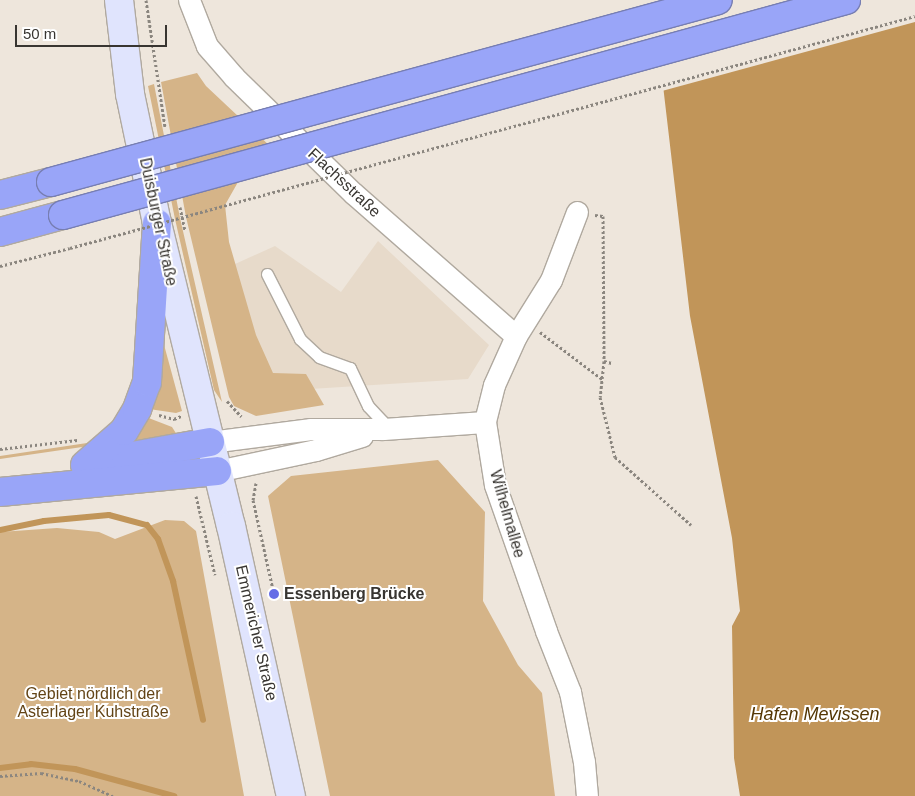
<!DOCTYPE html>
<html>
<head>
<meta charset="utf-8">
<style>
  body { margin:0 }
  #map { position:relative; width:915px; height:796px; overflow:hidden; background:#eee6dc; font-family:Helvetica,sans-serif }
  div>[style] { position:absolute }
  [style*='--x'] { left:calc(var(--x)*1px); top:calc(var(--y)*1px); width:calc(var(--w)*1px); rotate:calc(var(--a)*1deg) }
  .built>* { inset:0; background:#e7daca }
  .green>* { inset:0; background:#d5b488 }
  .water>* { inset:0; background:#c19559 }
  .pier>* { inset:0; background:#eee6dc }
  .stream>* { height:6px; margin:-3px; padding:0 3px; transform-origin:3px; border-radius:3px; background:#c19559 }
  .path>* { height:3px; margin-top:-1.5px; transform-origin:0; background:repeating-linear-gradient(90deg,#8b867f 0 2.5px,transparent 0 5px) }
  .roads { filter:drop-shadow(1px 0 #b0a99f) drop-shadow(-1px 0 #b0a99f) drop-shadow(0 1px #b0a99f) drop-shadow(0 -1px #b0a99f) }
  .service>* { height:11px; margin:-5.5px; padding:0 5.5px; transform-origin:5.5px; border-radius:5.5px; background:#fff }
  .minor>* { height:21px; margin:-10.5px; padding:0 10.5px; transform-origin:10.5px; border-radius:10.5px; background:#fff }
  .secondary>* { height:28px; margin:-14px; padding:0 14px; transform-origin:14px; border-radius:14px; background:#e0e4fd }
  .motorway>* { height:28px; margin:-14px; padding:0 14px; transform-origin:14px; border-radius:14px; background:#99a5f8 }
  .path-bridge>* { height:3px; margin-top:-1.5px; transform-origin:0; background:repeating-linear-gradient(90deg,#8b867f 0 2.5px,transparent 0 5px) }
  .bridges { filter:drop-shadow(1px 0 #777eb2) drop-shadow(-1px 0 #777eb2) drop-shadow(0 1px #777eb2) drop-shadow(0 -1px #777eb2) }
  .motorway-bridge>* { height:28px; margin:-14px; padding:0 14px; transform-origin:14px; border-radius:14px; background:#99a5f8 }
  .dots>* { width:14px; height:14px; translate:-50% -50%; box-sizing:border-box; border:2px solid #fff; border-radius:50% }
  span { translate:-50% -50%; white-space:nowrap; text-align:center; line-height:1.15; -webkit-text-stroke:4px #fff; paint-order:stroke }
  .street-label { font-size:16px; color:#383531 }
  .poi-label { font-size:16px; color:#383531; font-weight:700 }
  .left { translate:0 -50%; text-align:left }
  .park-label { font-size:16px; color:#634416 }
  .water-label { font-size:18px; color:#543603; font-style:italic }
  .scale { position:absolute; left:15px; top:25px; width:152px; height:22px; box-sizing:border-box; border:2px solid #383531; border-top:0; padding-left:6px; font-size:15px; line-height:18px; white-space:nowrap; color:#383531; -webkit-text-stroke:4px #fff; paint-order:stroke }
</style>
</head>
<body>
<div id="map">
  <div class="built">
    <div style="clip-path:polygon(378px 241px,489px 345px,468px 379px,263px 392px,224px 269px,275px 246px,341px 292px)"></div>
  </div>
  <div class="green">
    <div style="clip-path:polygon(197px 73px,206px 86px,272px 148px,246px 168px,225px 205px,229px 242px,256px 335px,273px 373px,306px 374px,324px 405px,256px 416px,234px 406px,229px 397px,186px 217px,161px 82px)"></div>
    <div style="clip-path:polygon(154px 84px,180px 218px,222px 402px,214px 390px,175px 219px,148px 86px)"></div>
    <div style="clip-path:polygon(163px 341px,182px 411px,176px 413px,149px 409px)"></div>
    <div style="clip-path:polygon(128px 409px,89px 446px,0 459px,0 456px,87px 443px)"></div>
    <div style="clip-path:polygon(146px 417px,172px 427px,179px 438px,129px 445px)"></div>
    <div style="clip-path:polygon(438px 460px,485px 512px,483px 601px,518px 665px,542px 693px,555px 796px,330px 796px,268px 496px,291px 476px)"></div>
    <div style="clip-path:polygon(165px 520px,184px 521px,196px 531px,244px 796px,0 796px,0 532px,57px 528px,99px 532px,115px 539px)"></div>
  </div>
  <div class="water">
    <div style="clip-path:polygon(653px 0,915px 0,915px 796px,740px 796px,734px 758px,732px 626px,740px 611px,732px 538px,690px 316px)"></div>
  </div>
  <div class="pier">
    <div style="clip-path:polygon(651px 0,915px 0,915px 22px,662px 91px)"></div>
  </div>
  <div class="stream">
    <div style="--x:0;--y:530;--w:45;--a:-11.6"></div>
    <div style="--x:44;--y:521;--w:65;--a:-5.3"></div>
    <div style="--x:109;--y:515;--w:39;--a:15"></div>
    <div style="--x:147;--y:525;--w:18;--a:52"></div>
    <div style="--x:158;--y:539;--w:45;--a:70.3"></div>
    <div style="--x:173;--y:581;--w:142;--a:77.8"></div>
    <div style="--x:0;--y:768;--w:31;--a:-7"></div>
    <div style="--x:31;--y:764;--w:44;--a:6.5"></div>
    <div style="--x:75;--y:769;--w:103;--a:15.3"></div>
  </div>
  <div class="path">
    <div style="--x:146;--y:0;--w:128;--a:81.5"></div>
    <div style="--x:180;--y:207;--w:24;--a:78"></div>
    <div style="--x:595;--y:215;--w:8;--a:7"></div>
    <div style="--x:603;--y:216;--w:145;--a:89.6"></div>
    <div style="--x:604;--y:361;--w:8;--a:14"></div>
    <div style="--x:0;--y:266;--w:72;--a:-14.4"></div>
    <div style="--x:540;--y:332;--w:78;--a:37.2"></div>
    <div style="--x:604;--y:361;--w:36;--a:96"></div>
    <div style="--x:600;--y:397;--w:62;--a:76"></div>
    <div style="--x:615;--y:457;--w:102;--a:41.8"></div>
    <div style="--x:227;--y:401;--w:21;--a:47"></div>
    <div style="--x:159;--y:415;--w:16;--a:15"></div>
    <div style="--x:174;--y:419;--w:8;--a:-23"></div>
    <div style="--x:0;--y:449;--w:78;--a:-6.7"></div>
    <div style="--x:256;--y:483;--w:17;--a:100"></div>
    <div style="--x:253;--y:500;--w:96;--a:77.4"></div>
    <div style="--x:196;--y:496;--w:81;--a:76.5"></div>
    <div style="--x:0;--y:776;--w:41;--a:-4.2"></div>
    <div style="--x:41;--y:773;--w:39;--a:12"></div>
    <div style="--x:79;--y:781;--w:37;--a:24"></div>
  </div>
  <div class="roads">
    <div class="service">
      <div style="--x:267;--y:274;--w:73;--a:63.1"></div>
      <div style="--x:300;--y:339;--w:26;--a:43"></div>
      <div style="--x:319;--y:357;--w:33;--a:20"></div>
      <div style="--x:350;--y:368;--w:42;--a:64.7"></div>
      <div style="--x:368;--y:406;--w:21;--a:47"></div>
      <div style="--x:382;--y:421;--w:8;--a:83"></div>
    </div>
    <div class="minor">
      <div style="--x:189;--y:0;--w:49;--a:68.6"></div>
      <div style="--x:207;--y:46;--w:41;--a:48.9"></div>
      <div style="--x:234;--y:77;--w:166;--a:44.3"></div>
      <div style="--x:353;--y:193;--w:217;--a:41.3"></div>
      <div style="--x:577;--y:212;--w:73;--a:110.9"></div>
      <div style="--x:551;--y:280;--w:66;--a:122"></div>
      <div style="--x:516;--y:336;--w:54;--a:114.2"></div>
      <div style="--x:494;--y:385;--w:38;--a:104"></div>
      <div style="--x:485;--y:422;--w:64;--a:81"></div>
      <div style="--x:495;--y:485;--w:155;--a:70.7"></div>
      <div style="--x:546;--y:631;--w:66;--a:68.5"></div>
      <div style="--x:570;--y:692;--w:71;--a:78.7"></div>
      <div style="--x:584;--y:762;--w:34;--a:85"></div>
      <div style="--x:210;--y:442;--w:102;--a:-7.3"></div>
      <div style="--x:311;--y:429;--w:72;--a:0"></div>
      <div style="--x:383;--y:429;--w:102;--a:-3.9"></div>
      <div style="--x:217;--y:471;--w:101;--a:-12"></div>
      <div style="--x:316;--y:450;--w:48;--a:-16.9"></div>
    </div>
    <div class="secondary">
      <div style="--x:119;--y:0;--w:95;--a:83.3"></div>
      <div style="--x:130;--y:94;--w:132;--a:78.2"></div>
      <div style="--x:157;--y:223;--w:312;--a:76.3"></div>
      <div style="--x:231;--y:526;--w:277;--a:77.5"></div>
    </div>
    <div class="motorway">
      <div style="--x:0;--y:195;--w:53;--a:-14.3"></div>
      <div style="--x:0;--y:232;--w:65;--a:-15.1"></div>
      <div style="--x:88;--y:464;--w:124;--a:-10.2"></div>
      <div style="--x:85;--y:465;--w:52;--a:-41.1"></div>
      <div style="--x:124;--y:431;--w:26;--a:-59"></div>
      <div style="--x:137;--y:409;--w:29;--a:-70"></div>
      <div style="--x:147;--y:382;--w:159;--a:-86.4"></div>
      <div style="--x:0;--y:492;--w:218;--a:-5.5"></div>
    </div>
  </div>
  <div class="path-bridge">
    <div style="--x:70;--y:248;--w:876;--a:-15.35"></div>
  </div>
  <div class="bridges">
    <div class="motorway-bridge">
      <div style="--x:51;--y:182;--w:691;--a:-15.26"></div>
      <div style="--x:63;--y:215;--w:812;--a:-15.35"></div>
    </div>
  </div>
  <div class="dots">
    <div style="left:274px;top:594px;background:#666de6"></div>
  </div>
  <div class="street-label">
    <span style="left:344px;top:183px;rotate:43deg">Flachsstraße</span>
    <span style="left:158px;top:222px;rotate:78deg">Duisburger Straße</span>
    <span style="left:507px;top:514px;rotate:74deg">Wilhelmallee</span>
    <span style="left:256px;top:633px;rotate:77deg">Emmericher Straße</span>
  </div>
  <div class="poi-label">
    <span class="left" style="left:284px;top:594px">Essenberg Brücke</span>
  </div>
  <div class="park-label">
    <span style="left:93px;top:703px">Gebiet nördlich der<br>Asterlager Kuhstraße</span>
  </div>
  <div class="water-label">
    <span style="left:815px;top:714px">Hafen Mevissen</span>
  </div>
  <div class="scale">50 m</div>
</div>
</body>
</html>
